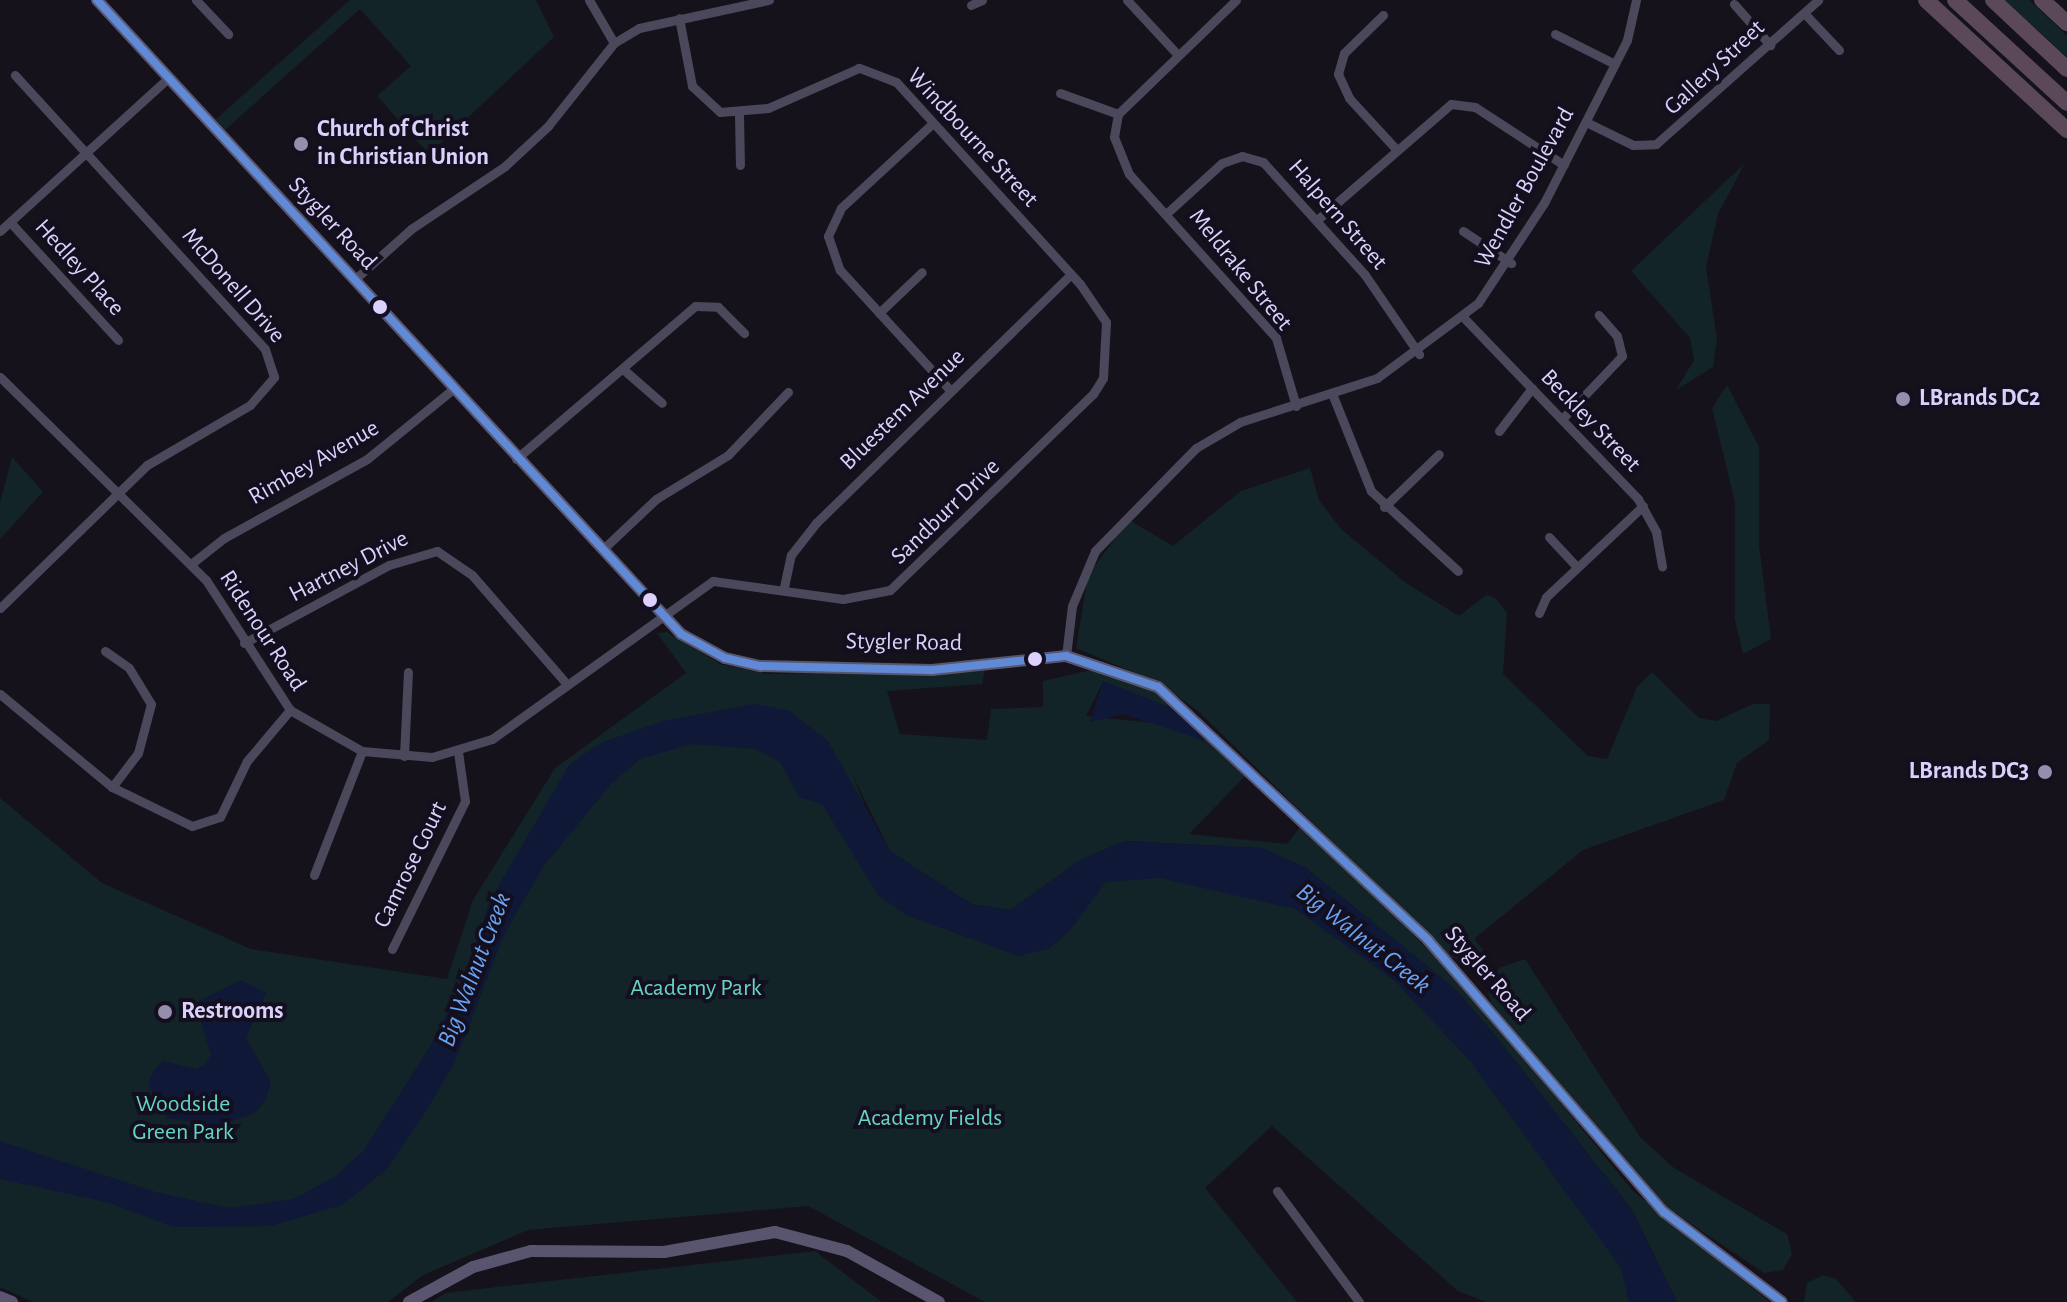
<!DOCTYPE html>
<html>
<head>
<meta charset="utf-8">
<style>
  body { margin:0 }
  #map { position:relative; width:2067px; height:1302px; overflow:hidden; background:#15121c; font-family:"Alegreya Sans",sans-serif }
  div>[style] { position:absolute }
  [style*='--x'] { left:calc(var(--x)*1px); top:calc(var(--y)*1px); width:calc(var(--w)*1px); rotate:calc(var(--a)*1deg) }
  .green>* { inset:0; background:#122427 }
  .water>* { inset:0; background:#0f1837 }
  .street>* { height:9px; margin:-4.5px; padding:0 4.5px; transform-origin:4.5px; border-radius:4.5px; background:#4b485b }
  .secondary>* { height:12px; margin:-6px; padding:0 6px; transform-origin:6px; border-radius:6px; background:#59556e }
  .highway>* { height:16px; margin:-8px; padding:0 8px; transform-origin:8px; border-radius:8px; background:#5b495a }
  .bus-1>* { height:8px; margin:-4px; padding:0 4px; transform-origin:4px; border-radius:4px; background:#6089d6 }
  .dots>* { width:22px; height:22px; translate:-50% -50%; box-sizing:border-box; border:4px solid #140f1f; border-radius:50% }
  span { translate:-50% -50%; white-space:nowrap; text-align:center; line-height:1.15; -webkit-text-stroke:8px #140f1f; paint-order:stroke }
  .street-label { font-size:24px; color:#dbd1fb }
  .poi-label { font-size:24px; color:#dbd1fb; font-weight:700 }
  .left { translate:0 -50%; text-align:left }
  .right { translate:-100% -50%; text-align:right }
  .park-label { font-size:24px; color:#64d4c5 }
  .water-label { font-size:26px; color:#69a3f1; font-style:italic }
</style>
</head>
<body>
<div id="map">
  <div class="green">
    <div style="clip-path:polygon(350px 0,536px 0,554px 37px,429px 154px,377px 96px,411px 66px,360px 9px,225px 130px,216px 119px)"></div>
    <div style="clip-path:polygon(2005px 0,2029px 0,2067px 36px,2067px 57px)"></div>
    <div style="clip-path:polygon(1745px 163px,1718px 214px,1706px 267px,1717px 339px,1713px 367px,1676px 390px,1694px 360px,1690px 338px,1631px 271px)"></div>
    <div style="clip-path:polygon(1727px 385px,1759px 447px,1759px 545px,1771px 639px,1743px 654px,1735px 620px,1735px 502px,1712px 408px)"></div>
    <div style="clip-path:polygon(12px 457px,43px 492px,0 539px,0 503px)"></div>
    <div style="clip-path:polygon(1310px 468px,1319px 500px,1341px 529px,1406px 583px,1459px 616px,1486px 595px,1495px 598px,1507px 613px,1503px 674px,1588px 756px,1607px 759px,1637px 687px,1652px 672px,1699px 718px,1716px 721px,1753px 704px,1770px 704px,1769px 740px,1737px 763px,1724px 800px,1583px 850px,1474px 939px,1483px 950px,1470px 961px,1450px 957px,1197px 710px,1157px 682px,1076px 648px,1088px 575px,1129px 520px,1173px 546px,1241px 491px)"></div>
    <div style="clip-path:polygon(evenodd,667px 632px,720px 664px,766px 674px,985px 669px,982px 684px,887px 691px,900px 734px,987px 740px,991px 709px,1043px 707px,1043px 681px,1096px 669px,1155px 691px,1250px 771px,1189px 834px,1287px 844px,1303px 823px,1467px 989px,1633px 1191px,1770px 1302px,1677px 1302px,1632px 1210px,1494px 1034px,1454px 988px,1305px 867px,1261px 848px,1126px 841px,1082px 859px,1010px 910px,971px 904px,890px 851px,853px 776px,889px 868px,997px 924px,1099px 871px,1257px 865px,1436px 997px,1656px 1302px,1486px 1302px,1458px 1291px,1272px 1126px,1205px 1188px,1297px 1302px,985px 1302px,808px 1206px,528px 1230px,423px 1275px,388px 1302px,33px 1302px,0 1287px,0 798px,102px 883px,251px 949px,447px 979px,473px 900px,555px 768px,686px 673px,657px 633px,667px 632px,1103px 682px,1171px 708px,1205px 742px,1173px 725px,1086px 716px,1103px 682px)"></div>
    <div style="clip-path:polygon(1525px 959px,1640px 1137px,1674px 1168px,1787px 1234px,1792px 1254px,1783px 1270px,1764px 1273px,1697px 1228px,1656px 1199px,1606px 1144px,1491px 1002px,1488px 991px,1499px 968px)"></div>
    <div style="clip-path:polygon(815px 1251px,882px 1302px,432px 1302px,445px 1293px)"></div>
    <div style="clip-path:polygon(1823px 1275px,1836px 1279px,1856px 1302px,1804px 1302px,1807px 1283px)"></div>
  </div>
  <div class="water">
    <div style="clip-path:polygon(1103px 681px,1171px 708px,1209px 742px,1123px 714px,1090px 722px)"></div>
    <div style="clip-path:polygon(754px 704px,790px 711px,828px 741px,890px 851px,971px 904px,1010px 910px,1082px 859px,1126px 841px,1261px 848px,1305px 867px,1454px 988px,1494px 1034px,1632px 1210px,1677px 1302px,1629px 1302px,1621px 1268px,1470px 1061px,1395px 981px,1295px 909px,1159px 878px,1106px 882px,1068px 933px,1048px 949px,1018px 956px,906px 915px,878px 895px,822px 804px,799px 797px,780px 762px,756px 749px,692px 744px,640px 759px,612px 783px,543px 867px,504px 935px,455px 1062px,425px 1113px,387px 1169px,342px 1205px,271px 1226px,173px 1227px,110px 1203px,0 1179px,0 1141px,156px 1192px,229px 1208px,293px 1199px,333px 1178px,364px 1150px,431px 1045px,469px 970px,489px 902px,569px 765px,600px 743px,663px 721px)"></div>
    <div style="clip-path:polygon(241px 980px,266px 993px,246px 1038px,271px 1082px,266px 1100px,254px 1114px,215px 1126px,167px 1118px,148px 1084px,154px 1070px,163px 1061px,196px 1069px,206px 1063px,211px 1055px,195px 1003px)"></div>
  </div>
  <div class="street">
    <div style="--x:196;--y:0;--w:47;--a:46.7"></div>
    <div style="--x:589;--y:0;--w:50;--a:59.8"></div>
    <div style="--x:1127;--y:0;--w:74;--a:47.2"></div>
    <div style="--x:1236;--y:0;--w:164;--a:136"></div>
    <div style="--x:1118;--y:114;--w:23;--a:100"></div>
    <div style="--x:1114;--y:137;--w:40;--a:68"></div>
    <div style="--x:1129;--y:174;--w:220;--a:48.1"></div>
    <div style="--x:1276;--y:338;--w:71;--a:73.6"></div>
    <div style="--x:1734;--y:4;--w:55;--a:48.7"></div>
    <div style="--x:971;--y:5;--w:12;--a:-24"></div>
    <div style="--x:1804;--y:13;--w:51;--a:46.6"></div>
    <div style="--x:1383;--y:15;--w:54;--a:135.7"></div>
    <div style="--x:1344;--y:53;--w:22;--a:106"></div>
    <div style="--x:1338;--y:74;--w:26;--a:65"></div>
    <div style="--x:1349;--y:98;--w:68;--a:47.4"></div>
    <div style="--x:1555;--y:34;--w:67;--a:26.6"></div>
    <div style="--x:1060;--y:93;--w:62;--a:19.9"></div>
    <div style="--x:739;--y:115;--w:50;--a:88.9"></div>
    <div style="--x:1586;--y:122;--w:52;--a:26.1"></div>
    <div style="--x:1633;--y:145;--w:23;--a:-2"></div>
    <div style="--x:1656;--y:144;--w:217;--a:-41.6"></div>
    <div style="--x:933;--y:123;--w:125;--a:137.3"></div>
    <div style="--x:841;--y:208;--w:31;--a:115"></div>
    <div style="--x:828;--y:236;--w:36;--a:71"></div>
    <div style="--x:840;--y:270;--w:164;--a:47.5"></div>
    <div style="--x:1167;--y:213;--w:74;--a:-42.3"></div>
    <div style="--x:1222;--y:163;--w:21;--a:-19"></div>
    <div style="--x:1242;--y:156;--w:22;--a:16"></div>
    <div style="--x:1263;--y:162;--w:152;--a:47.9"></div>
    <div style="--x:1365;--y:275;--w:96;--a:55.6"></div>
    <div style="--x:1317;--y:220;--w:177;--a:-40.9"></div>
    <div style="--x:1451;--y:104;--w:24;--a:7"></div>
    <div style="--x:1475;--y:107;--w:106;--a:33.1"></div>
    <div style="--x:10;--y:222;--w:160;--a:47.5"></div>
    <div style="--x:0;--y:231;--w:227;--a:-42.3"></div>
    <div style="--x:1463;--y:231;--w:58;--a:33.7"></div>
    <div style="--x:354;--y:280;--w:76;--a:-41.8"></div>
    <div style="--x:411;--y:229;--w:113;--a:-33.8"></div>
    <div style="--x:505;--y:166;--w:59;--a:-42.9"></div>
    <div style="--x:548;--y:126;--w:106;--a:-51.5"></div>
    <div style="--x:614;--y:43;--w:29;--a:-31"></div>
    <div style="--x:639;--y:28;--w:133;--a:-12.2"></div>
    <div style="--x:879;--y:313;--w:59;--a:-43.6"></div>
    <div style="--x:1464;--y:318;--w:251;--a:46.1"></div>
    <div style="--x:1638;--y:499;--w:38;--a:61"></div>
    <div style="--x:1656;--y:532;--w:35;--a:80"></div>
    <div style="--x:624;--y:370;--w:50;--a:41"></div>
    <div style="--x:0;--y:377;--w:289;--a:44.6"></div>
    <div style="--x:206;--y:580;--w:155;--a:57.1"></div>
    <div style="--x:290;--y:710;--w:83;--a:29.7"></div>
    <div style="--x:362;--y:751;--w:70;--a:4.9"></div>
    <div style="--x:432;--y:757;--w:63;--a:-16.7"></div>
    <div style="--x:492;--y:739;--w:272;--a:-35.6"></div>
    <div style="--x:713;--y:581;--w:131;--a:7.9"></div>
    <div style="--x:843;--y:599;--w:48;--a:-10.8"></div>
    <div style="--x:890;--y:590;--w:282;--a:-44"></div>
    <div style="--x:1093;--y:394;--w:19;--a:-58"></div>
    <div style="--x:1103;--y:378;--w:56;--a:-86.9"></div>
    <div style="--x:1106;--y:322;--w:46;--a:-124.4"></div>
    <div style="--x:1080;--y:284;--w:273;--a:-132.3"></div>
    <div style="--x:896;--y:82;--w:40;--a:-159"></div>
    <div style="--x:859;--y:68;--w:99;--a:156.3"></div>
    <div style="--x:768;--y:108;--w:48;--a:175.2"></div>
    <div style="--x:720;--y:112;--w:38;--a:-137"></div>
    <div style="--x:692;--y:86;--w:69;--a:-100.8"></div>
    <div style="--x:1333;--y:396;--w:102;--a:68.2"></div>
    <div style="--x:1371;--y:491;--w:118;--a:42.6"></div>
    <div style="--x:1562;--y:419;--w:87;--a:-46.4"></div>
    <div style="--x:1622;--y:356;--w:21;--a:-104"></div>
    <div style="--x:1617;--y:336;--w:28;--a:-131"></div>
    <div style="--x:1499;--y:431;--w:54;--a:-52.5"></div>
    <div style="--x:516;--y:459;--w:235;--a:-40.5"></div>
    <div style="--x:695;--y:306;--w:23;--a:2"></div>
    <div style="--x:718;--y:307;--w:37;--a:45"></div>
    <div style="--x:1384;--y:507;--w:76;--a:-43.9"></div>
    <div style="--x:1549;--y:537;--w:41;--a:47"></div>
    <div style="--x:602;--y:550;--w:74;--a:-43.4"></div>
    <div style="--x:656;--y:499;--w:84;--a:-31.4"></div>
    <div style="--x:728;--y:455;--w:87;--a:-46.4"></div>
    <div style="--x:191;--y:564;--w:42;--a:-38.2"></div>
    <div style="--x:224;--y:538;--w:163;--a:-28.9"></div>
    <div style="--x:367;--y:459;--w:109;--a:-39.1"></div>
    <div style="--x:784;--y:587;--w:33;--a:-78"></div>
    <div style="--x:791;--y:555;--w:41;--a:-52"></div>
    <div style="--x:816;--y:523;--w:356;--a:-44.3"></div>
    <div style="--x:0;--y:608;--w:205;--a:-44.2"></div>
    <div style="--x:147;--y:465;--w:119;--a:-30.2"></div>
    <div style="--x:250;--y:405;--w:37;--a:-49"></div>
    <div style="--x:274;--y:377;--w:29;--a:-108"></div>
    <div style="--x:265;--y:349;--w:371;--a:-132.4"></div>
    <div style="--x:1539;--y:613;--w:17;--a:-66"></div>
    <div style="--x:1546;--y:597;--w:133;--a:-43.2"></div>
    <div style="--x:244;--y:643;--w:165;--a:-28.3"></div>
    <div style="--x:389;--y:565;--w:50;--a:-16.3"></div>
    <div style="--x:437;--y:551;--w:42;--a:34.4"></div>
    <div style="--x:472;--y:575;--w:140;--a:49"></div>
    <div style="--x:105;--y:651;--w:29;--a:35"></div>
    <div style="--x:129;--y:668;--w:42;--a:58.6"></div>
    <div style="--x:151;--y:704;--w:51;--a:104.9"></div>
    <div style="--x:138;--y:753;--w:43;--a:127.4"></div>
    <div style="--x:1066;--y:656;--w:50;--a:-83.2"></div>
    <div style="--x:1072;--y:606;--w:60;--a:-67.3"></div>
    <div style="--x:1095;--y:551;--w:144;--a:-45.6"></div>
    <div style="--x:1196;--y:448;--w:51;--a:-30.6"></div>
    <div style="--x:1240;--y:422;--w:144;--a:-17.8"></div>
    <div style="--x:1377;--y:378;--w:126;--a:-36.6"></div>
    <div style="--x:1478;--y:303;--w:120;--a:-56.6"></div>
    <div style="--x:1544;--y:203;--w:183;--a:-63"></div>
    <div style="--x:1627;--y:40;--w:41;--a:-77.3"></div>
    <div style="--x:0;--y:694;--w:146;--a:39.7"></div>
    <div style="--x:112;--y:787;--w:89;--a:26"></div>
    <div style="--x:192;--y:826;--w:29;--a:-18"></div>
    <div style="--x:220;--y:817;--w:62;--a:-64.3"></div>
    <div style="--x:247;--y:761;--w:67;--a:-49.9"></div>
    <div style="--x:404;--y:756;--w:84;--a:-87.3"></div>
    <div style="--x:314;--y:875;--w:133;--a:-68.8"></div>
    <div style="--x:392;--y:949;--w:165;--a:-63.7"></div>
    <div style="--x:465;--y:801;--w:49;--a:-98.1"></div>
    <div style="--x:1277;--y:1191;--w:138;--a:53.5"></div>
  </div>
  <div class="secondary">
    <div style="--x:97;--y:0;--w:862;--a:47.35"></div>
    <div style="--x:681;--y:634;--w:50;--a:28.6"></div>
    <div style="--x:725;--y:658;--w:37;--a:13"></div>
    <div style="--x:761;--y:666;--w:171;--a:1.3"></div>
    <div style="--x:932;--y:670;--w:135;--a:-6"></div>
    <div style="--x:1066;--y:656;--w:97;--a:18.6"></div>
    <div style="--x:1158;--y:687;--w:370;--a:43.1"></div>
    <div style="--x:1428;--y:940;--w:360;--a:49.1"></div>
    <div style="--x:1664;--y:1212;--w:148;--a:37.3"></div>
    <div style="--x:0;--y:1297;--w:13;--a:23"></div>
    <div style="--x:409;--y:1302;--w:73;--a:-28.7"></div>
    <div style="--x:473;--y:1267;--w:60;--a:-15.4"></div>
    <div style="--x:531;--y:1251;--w:133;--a:0.4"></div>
    <div style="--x:664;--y:1252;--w:113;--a:-10.2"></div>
    <div style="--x:775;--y:1232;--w:74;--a:14.8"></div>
    <div style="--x:847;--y:1251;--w:105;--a:29"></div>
  </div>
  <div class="highway">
    <div style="--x:1926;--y:0;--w:192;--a:42.7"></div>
    <div style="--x:1955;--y:0;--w:152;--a:42.6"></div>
    <div style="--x:1993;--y:0;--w:101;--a:43"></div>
    <div style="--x:2042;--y:0;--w:34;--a:43"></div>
  </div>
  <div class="bus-1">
    <div style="--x:97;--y:0;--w:862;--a:47.35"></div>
    <div style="--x:681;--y:634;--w:50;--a:28.6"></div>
    <div style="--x:725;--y:658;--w:37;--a:13"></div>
    <div style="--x:761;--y:666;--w:171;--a:1.3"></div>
    <div style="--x:932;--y:670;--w:135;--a:-6"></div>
    <div style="--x:1066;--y:656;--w:97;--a:18.6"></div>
    <div style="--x:1158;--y:687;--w:370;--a:43.1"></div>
    <div style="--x:1428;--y:940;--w:360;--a:49.1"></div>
    <div style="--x:1664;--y:1212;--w:148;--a:37.3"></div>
  </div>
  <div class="dots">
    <div style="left:301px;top:144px;background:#968ead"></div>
    <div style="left:380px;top:307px;background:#dbd1fb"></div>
    <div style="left:1903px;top:399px;background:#968ead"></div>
    <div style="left:650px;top:600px;background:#dbd1fb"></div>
    <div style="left:1035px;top:659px;background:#dbd1fb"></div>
    <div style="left:2045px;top:772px;background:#968ead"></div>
    <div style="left:165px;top:1012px;background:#968ead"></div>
  </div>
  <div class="street-label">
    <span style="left:1715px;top:68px;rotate:-43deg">Gallery Street</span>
    <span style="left:972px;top:138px;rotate:47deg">Windbourne Street</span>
    <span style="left:1525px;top:188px;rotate:-61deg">Wendler Boulevard</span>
    <span style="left:1337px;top:215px;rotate:49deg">Halpern Street</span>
    <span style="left:332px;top:224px;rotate:47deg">Stygler Road</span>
    <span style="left:79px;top:268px;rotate:48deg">Hedley Place</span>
    <span style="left:1240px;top:270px;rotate:51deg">Meldrake Street</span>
    <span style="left:233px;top:286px;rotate:49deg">McDonell Drive</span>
    <span style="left:903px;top:410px;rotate:-44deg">Bluestem Avenue</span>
    <span style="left:1590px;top:421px;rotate:46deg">Beckley Street</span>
    <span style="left:314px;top:463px;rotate:-30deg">Rimbey Avenue</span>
    <span style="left:946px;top:512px;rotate:-44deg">Sandburr Drive</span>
    <span style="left:349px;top:567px;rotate:-27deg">Hartney Drive</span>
    <span style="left:262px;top:631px;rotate:57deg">Ridenour Road</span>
    <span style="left:904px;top:643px;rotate:1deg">Stygler Road</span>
    <span style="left:411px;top:865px;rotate:-64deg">Camrose Court</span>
    <span style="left:1487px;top:974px;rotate:49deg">Stygler Road</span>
  </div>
  <div class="poi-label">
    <span class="left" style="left:317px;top:144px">Church of Christ<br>in Christian Union</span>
    <span class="left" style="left:1919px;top:399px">LBrands DC2</span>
    <span class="right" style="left:2029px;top:772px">LBrands DC3</span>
    <span class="left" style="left:181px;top:1012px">Restrooms</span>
  </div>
  <div class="park-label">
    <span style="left:696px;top:989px">Academy Park</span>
    <span style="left:183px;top:1119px">Woodside<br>Green Park</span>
    <span style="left:930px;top:1119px">Academy Fields</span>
  </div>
  <div class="water-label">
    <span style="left:1363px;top:939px;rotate:38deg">Big Walnut Creek</span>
    <span style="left:475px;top:970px;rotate:-69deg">Big Walnut Creek</span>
  </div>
</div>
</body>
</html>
